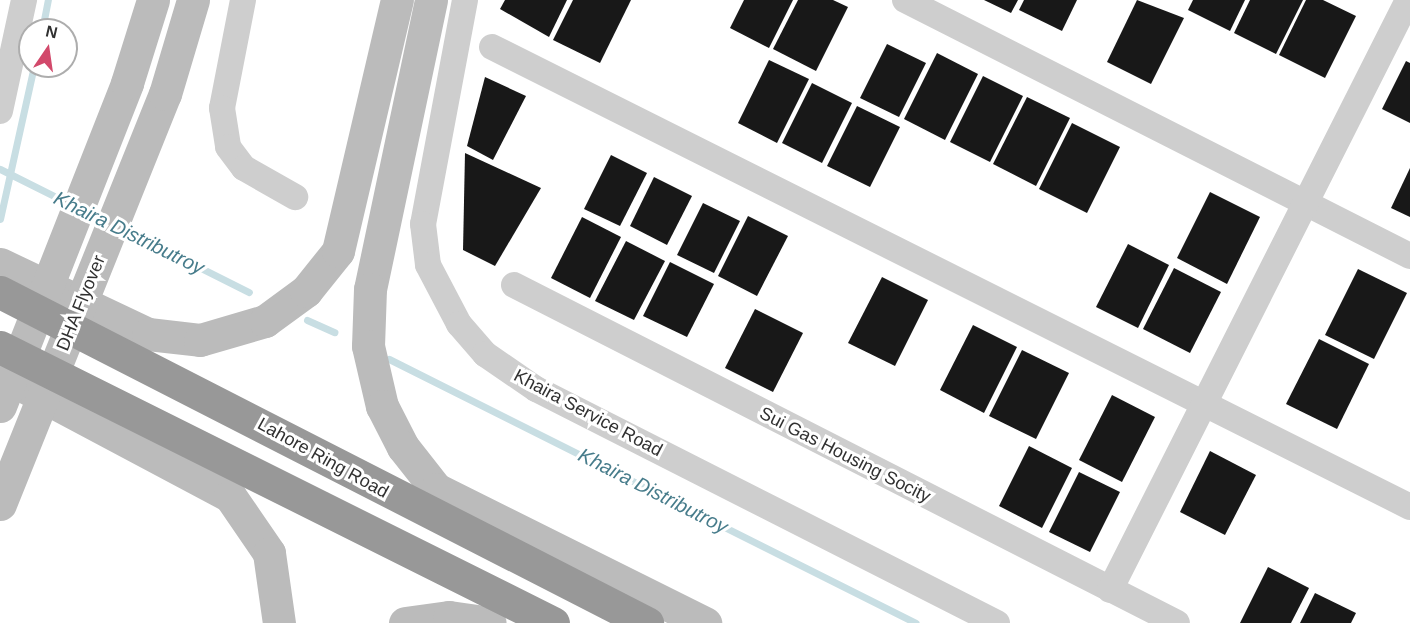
<!DOCTYPE html>
<html>
<head>
<meta charset="utf-8">
<style>
  body { margin:0 }
  #map { position:relative; width:1410px; height:623px; overflow:hidden; background:#fff; font-family:Arial,sans-serif }
  div>[style] { position:absolute }
  [style*='--x'] { left:calc(var(--x)*1px); top:calc(var(--y)*1px); width:calc(var(--w)*1px); rotate:calc(var(--a)*1deg) }
  .stream>* { height:7px; margin:-3.5px; padding:0 3.5px; transform-origin:3.5px; border-radius:3.5px; background:#c8dee3 }
  .building>* { inset:0; background:#181818 }
  .minor>* { height:26px; margin:-13px; padding:0 13px; transform-origin:13px; border-radius:13px; background:#cecece }
  .secondary>* { height:33px; margin:-16.5px; padding:0 16.5px; transform-origin:16.5px; border-radius:16.5px; background:#bbb }
  .motorway>* { height:33px; margin:-16.5px; padding:0 16.5px; transform-origin:16.5px; border-radius:16.5px; background:#989898 }
  span { translate:-50% -50%; white-space:nowrap; text-align:center; line-height:1.15; -webkit-text-stroke:6px #fff; paint-order:stroke }
  .street-label { font-size:18px; color:#313131 }
  .water-label { font-size:20px; color:#477c8b; font-style:italic }
  .north { position:absolute; left:18px; top:18px; width:60px; height:60px; box-sizing:border-box; background:#fff; border:2px solid #adadad; border-radius:50%; rotate:13deg; font-size:16px; font-weight:700; line-height:24px; text-align:center; color:#313131 }
  .north::after { content:''; display:block; margin:auto; width:21px; height:27px; background:#d2496b; clip-path:polygon(50% 0,100% 100%,50% 72%,0 100%) }
</style>
</head>
<body>
<div id="map">
  <div class="stream">
    <div style="--x:42;--y:30;--w:31;--a:-79"></div>
    <div style="--x:0;--y:169;--w:78;--a:26.6"></div>
    <div style="--x:0;--y:219;--w:157;--a:-77.5"></div>
    <div style="--x:121;--y:228;--w:143;--a:26.6"></div>
    <div style="--x:307;--y:320;--w:30;--a:24"></div>
    <div style="--x:389;--y:359;--w:589;--a:26.61"></div>
  </div>
  <div class="building">
    <div style="clip-path:polygon(505px 0,567px 0,549px 37px,500px 9px)"></div>
    <div style="clip-path:polygon(573px 0,631px 0,600px 63px,553px 40px)"></div>
    <div style="clip-path:polygon(744px 0,793px 0,769px 48px,730px 28px)"></div>
    <div style="clip-path:polygon(798px 0,833px 0,848px 7px,816px 71px,773px 49px)"></div>
    <div style="clip-path:polygon(984px 0,1018px 0,1011px 13px)"></div>
    <div style="clip-path:polygon(1024px 0,1077px 0,1062px 31px,1019px 10px)"></div>
    <div style="clip-path:polygon(1137px 0,1184px 18px,1151px 84px,1107px 62px)"></div>
    <div style="clip-path:polygon(1193px 0,1245px 0,1230px 31px,1188px 10px)"></div>
    <div style="clip-path:polygon(1250px 0,1303px 0,1276px 54px,1234px 33px)"></div>
    <div style="clip-path:polygon(1306px 0,1323px 0,1356px 16px,1325px 78px,1279px 55px)"></div>
    <div style="clip-path:polygon(887px 44px,926px 63px,899px 117px,860px 98px)"></div>
    <div style="clip-path:polygon(937px 53px,978px 74px,945px 140px,904px 119px)"></div>
    <div style="clip-path:polygon(769px 60px,809px 79px,777px 143px,738px 123px)"></div>
    <div style="clip-path:polygon(1406px 61px,1410px 63px,1410px 123px,1382px 109px)"></div>
    <div style="clip-path:polygon(983px 76px,1023px 96px,990px 162px,950px 142px)"></div>
    <div style="clip-path:polygon(485px 77px,526px 96px,493px 160px,467px 146px)"></div>
    <div style="clip-path:polygon(812px 83px,852px 103px,822px 163px,782px 143px)"></div>
    <div style="clip-path:polygon(1027px 97px,1070px 118px,1036px 186px,993px 164px)"></div>
    <div style="clip-path:polygon(857px 106px,900px 127px,870px 187px,827px 166px)"></div>
    <div style="clip-path:polygon(1072px 123px,1120px 147px,1087px 213px,1039px 189px)"></div>
    <div style="clip-path:polygon(465px 153px,541px 188px,495px 266px,463px 250px)"></div>
    <div style="clip-path:polygon(611px 155px,647px 173px,620px 226px,584px 209px)"></div>
    <div style="clip-path:polygon(1410px 168px,1410px 217px,1391px 208px)"></div>
    <div style="clip-path:polygon(654px 177px,692px 196px,667px 245px,630px 226px)"></div>
    <div style="clip-path:polygon(1210px 192px,1260px 217px,1227px 284px,1177px 258px)"></div>
    <div style="clip-path:polygon(703px 203px,740px 221px,714px 273px,677px 255px)"></div>
    <div style="clip-path:polygon(748px 216px,788px 236px,757px 296px,718px 276px)"></div>
    <div style="clip-path:polygon(582px 217px,621px 237px,590px 298px,551px 278px)"></div>
    <div style="clip-path:polygon(626px 241px,665px 261px,634px 320px,595px 301px)"></div>
    <div style="clip-path:polygon(1128px 244px,1169px 265px,1138px 328px,1096px 307px)"></div>
    <div style="clip-path:polygon(670px 262px,714px 284px,687px 337px,643px 316px)"></div>
    <div style="clip-path:polygon(1174px 268px,1221px 292px,1190px 353px,1143px 329px)"></div>
    <div style="clip-path:polygon(1358px 269px,1407px 293px,1374px 359px,1325px 335px)"></div>
    <div style="clip-path:polygon(882px 277px,928px 300px,895px 366px,848px 343px)"></div>
    <div style="clip-path:polygon(755px 309px,803px 333px,773px 392px,725px 368px)"></div>
    <div style="clip-path:polygon(973px 325px,1017px 347px,984px 413px,940px 390px)"></div>
    <div style="clip-path:polygon(1319px 339px,1369px 364px,1337px 429px,1286px 404px)"></div>
    <div style="clip-path:polygon(1022px 350px,1069px 373px,1036px 439px,989px 416px)"></div>
    <div style="clip-path:polygon(1112px 395px,1155px 417px,1122px 482px,1079px 460px)"></div>
    <div style="clip-path:polygon(1029px 446px,1072px 468px,1042px 528px,999px 506px)"></div>
    <div style="clip-path:polygon(1210px 451px,1256px 475px,1225px 535px,1180px 512px)"></div>
    <div style="clip-path:polygon(1079px 472px,1120px 492px,1090px 552px,1049px 532px)"></div>
    <div style="clip-path:polygon(1268px 567px,1309px 588px,1291px 623px,1240px 623px)"></div>
    <div style="clip-path:polygon(1315px 593px,1356px 613px,1351px 623px,1300px 623px)"></div>
  </div>
  <div class="minor">
    <div style="--x:243;--y:0;--w:110;--a:101"></div>
    <div style="--x:222;--y:108;--w:39;--a:81"></div>
    <div style="--x:228;--y:147;--w:26;--a:53"></div>
    <div style="--x:244;--y:168;--w:59;--a:29.6"></div>
    <div style="--x:465;--y:0;--w:228;--a:100.6"></div>
    <div style="--x:423;--y:224;--w:41;--a:83"></div>
    <div style="--x:428;--y:265;--w:67;--a:62.3"></div>
    <div style="--x:459;--y:324;--w:40;--a:49"></div>
    <div style="--x:485;--y:354;--w:62;--a:34.5"></div>
    <div style="--x:536;--y:389;--w:517;--a:26.91"></div>
    <div style="--x:905;--y:0;--w:566;--a:26.88"></div>
    <div style="--x:492;--y:47;--w:1027;--a:26.61"></div>
    <div style="--x:0;--y:111;--w:114;--a:-77.8"></div>
    <div style="--x:514;--y:285;--w:744;--a:27.01"></div>
    <div style="--x:1110;--y:590;--w:661;--a:-63.2"></div>
  </div>
  <div class="secondary">
    <div style="--x:431;--y:0;--w:295;--a:101.9"></div>
    <div style="--x:370;--y:289;--w:57;--a:92"></div>
    <div style="--x:368;--y:346;--w:62;--a:76.9"></div>
    <div style="--x:382;--y:406;--w:46;--a:62.9"></div>
    <div style="--x:403;--y:447;--w:53;--a:51.8"></div>
    <div style="--x:436;--y:489;--w:301;--a:26.5"></div>
    <div style="--x:0;--y:264;--w:164;--a:25.3"></div>
    <div style="--x:148;--y:334;--w:52;--a:6.6"></div>
    <div style="--x:200;--y:340;--w:68;--a:-16.3"></div>
    <div style="--x:265;--y:321;--w:51;--a:-36.2"></div>
    <div style="--x:306;--y:291;--w:51;--a:-51.3"></div>
    <div style="--x:338;--y:251;--w:258;--a:-76.8"></div>
    <div style="--x:25;--y:387;--w:232;--a:28"></div>
    <div style="--x:230;--y:496;--w:69;--a:55.6"></div>
    <div style="--x:269;--y:553;--w:71;--a:81.9"></div>
    <div style="--x:0;--y:406;--w:347;--a:-68.5"></div>
    <div style="--x:127;--y:83;--w:87;--a:-72.6"></div>
    <div style="--x:0;--y:504;--w:442;--a:-68.1"></div>
    <div style="--x:165;--y:94;--w:98;--a:-73.4"></div>
    <div style="--x:405;--y:623;--w:44;--a:-7.8"></div>
    <div style="--x:449;--y:617;--w:41;--a:8.3"></div>
  </div>
  <div class="motorway">
    <div style="--x:0;--y:292;--w:727;--a:27.09"></div>
    <div style="--x:0;--y:347;--w:618;--a:26.52"></div>
  </div>
  <div class="street-label">
    <span style="left:81px;top:303px;rotate:-68deg">DHA Flyover</span>
    <span style="left:588px;top:413px;rotate:28deg">Khaira Service Road</span>
    <span style="left:845px;top:455px;rotate:27deg">Sui Gas Housing Socity</span>
    <span style="left:323px;top:458px;rotate:29deg">Lahore Ring Road</span>
  </div>
  <div class="water-label">
    <span style="left:129px;top:233px;rotate:26deg">Khaira Distributroy</span>
    <span style="left:653px;top:491px;rotate:27deg">Khaira Distributroy</span>
  </div>
  <div class="north">N</div>
</div>
</body>
</html>
